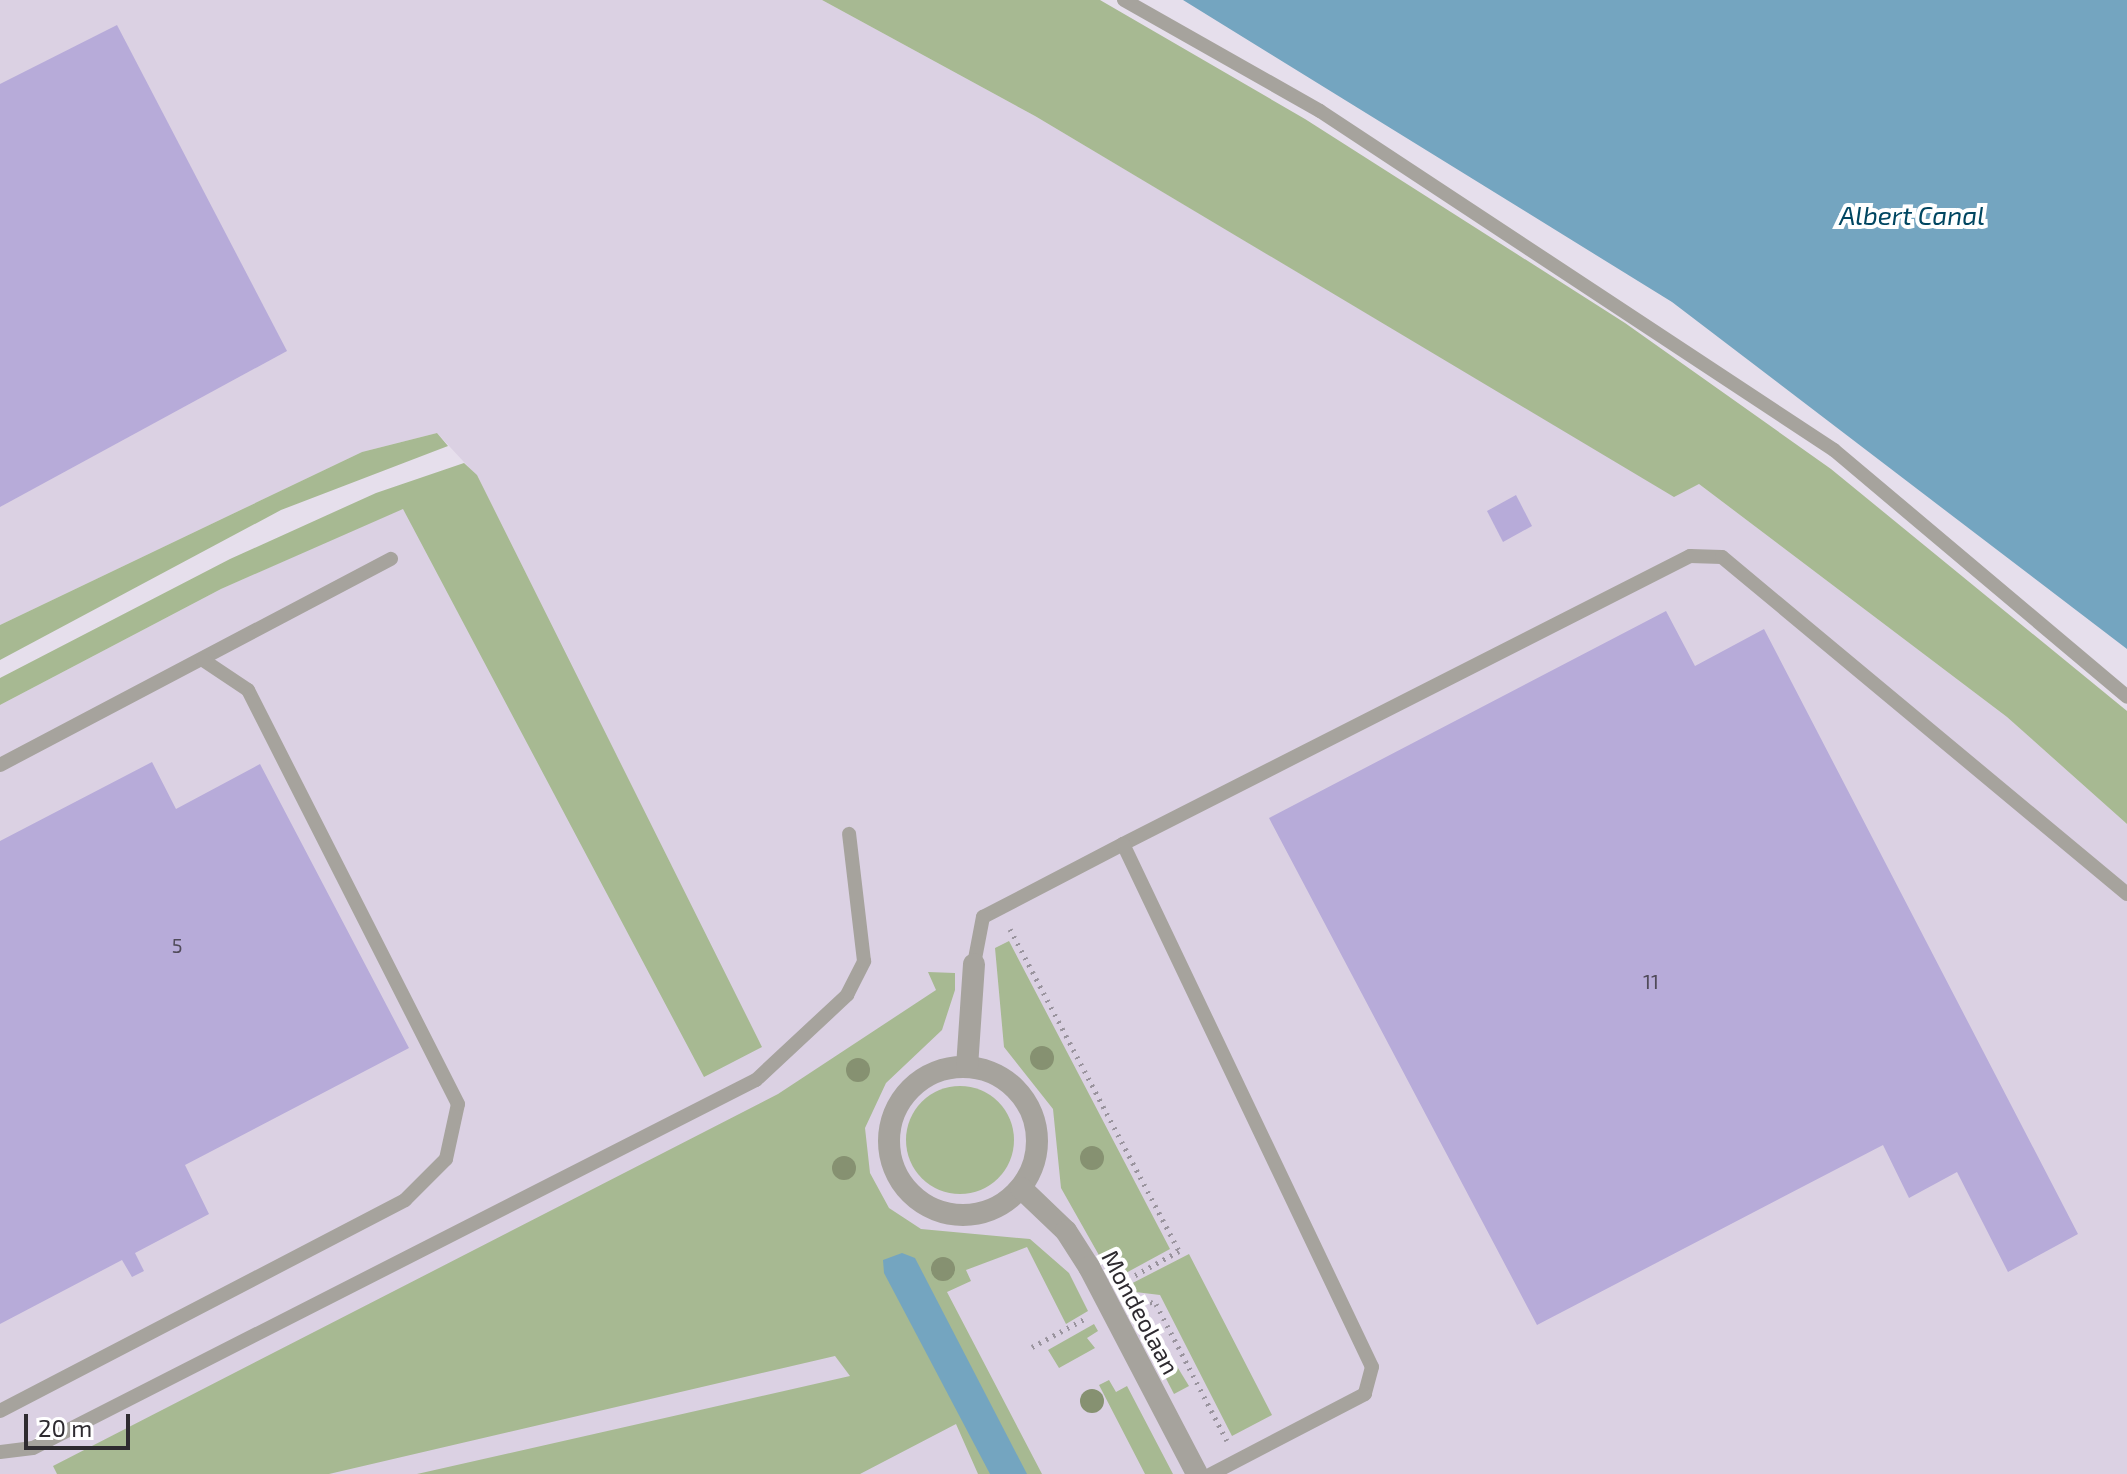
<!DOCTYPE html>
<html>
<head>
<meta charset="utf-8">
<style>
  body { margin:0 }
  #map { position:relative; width:2127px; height:1474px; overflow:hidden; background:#e6dfec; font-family:"Exo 2",sans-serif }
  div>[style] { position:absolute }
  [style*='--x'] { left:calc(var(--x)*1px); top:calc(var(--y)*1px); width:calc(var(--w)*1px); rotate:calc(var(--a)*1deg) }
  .built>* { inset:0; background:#dbd1e3 }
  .green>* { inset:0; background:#a7b992 }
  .round { border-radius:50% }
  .water>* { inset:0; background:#74a5c0 }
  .building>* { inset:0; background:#b7abd9 }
  .path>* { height:5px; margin-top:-2.5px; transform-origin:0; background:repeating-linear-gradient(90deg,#9a949e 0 2px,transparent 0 8px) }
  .service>* { height:14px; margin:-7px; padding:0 7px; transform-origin:7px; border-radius:7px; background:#a6a39d }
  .minor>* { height:22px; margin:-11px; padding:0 11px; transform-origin:11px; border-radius:11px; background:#a6a39d }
  .minor>.ring { margin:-11px; padding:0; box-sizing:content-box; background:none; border:22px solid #a6a39d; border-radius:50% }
  .trees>* { width:24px; height:24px; margin:-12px; border-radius:50%; background:#869171 }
  span { translate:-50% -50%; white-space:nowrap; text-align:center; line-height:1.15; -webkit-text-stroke:8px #fff; paint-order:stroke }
  .number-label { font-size:20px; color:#504b5a }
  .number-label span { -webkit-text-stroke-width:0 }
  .street-label { font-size:24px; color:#2e2b30 }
  .water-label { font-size:26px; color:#004661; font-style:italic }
  .scale { position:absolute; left:24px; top:1414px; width:106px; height:36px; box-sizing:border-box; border:4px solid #2e2b30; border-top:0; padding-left:10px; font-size:24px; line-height:28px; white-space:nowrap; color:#2e2b30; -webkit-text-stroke:6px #fff; paint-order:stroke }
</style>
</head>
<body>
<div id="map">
  <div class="built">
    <div style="clip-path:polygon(0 0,822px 0,1035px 116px,1674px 496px,1699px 484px,2007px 717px,2127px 824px,2127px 1474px,0 1474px,0 705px,221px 589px,476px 475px,437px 433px,362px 452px,0 625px)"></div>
  </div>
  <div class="green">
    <div style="clip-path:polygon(822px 0,1100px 0,1305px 119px,1625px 323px,1831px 469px,2127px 711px,2127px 824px,2007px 717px,1699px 484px,1674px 497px,1035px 116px)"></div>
    <div style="clip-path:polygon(437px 433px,448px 446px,281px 510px,0 660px,0 625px,362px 452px)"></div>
    <div style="clip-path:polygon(464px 463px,477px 475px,762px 1047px,704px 1077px,403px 509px,221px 589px,0 705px,0 678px,230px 559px,376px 493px)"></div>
    <div style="clip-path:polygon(1009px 941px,1170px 1249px,1113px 1280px,1061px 1188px,1053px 1109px,1004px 1047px,995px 948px)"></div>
    <div style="clip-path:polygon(928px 972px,955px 973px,955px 990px,942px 1030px,886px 1083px,865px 1128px,870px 1173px,889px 1208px,921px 1229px,1030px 1239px,1069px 1273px,1088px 1311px,1066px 1324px,1027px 1247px,966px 1270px,971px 1281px,947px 1292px,1042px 1474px,978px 1474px,956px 1424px,860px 1474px,417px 1474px,850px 1376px,835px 1356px,329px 1474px,57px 1474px,53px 1466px,778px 1094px,936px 990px)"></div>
    <div class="round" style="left:906px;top:1086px;width:108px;height:108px"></div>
    <div style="clip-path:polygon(1189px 1254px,1272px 1415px,1232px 1436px,1160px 1295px,1119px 1290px)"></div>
    <div style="clip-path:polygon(1140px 1306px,1189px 1386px,1174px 1394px,1129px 1307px)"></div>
    <div style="clip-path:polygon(1094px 1324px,1098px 1331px,1087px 1338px,1095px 1348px,1059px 1368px,1048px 1350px)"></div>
    <div style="clip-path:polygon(1109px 1380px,1116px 1392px,1127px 1386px,1173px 1474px,1145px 1474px,1099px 1385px)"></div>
  </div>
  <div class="water">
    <div style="clip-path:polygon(1183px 0,2127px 0,2127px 649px,1672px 302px)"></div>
    <div style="clip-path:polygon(902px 1253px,915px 1258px,1027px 1474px,990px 1474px,884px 1273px,883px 1260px)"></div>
  </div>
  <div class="building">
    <div style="clip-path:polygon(117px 25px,287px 351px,0 507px,0 84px)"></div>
    <div style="clip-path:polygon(1516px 495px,1532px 526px,1503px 542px,1487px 511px)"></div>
    <div style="clip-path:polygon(1666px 611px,1695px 666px,1764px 629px,2078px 1234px,2008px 1272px,1957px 1172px,1909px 1198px,1883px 1145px,1537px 1325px,1269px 818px)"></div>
    <div style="clip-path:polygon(152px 762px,176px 809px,260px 764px,409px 1048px,185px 1165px,209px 1214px,135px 1253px,144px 1271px,132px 1277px,122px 1260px,0 1324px,0 841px)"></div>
  </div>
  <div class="path">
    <div style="--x:1010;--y:929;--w:364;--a:62.3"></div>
    <div style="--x:1179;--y:1251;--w:58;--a:151.2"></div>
    <div style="--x:1135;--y:1297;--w:22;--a:18"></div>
    <div style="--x:1156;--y:1304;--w:154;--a:62.6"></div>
    <div style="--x:1032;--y:1347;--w:61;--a:-28.2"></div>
  </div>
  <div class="service">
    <div style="--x:1124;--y:0;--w:225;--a:29.5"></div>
    <div style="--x:1320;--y:111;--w:616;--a:33.41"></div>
    <div style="--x:1834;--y:450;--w:383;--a:40.1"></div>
    <div style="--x:0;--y:765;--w:442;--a:-27.8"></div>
    <div style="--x:1123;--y:844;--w:636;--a:-26.93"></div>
    <div style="--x:1690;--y:556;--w:32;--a:2"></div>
    <div style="--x:1722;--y:557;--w:527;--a:39.76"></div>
    <div style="--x:974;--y:964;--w:48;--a:-79.2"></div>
    <div style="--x:983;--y:917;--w:158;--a:-27.5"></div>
    <div style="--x:1123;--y:844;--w:579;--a:64.54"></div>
    <div style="--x:1372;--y:1367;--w:28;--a:105"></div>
    <div style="--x:1365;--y:1394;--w:174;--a:152.5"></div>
    <div style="--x:0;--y:1411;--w:457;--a:-27.5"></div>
    <div style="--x:405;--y:1200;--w:58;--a:-45"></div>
    <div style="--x:446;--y:1159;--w:56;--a:-77.7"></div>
    <div style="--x:458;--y:1104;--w:464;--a:-116.9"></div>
    <div style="--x:248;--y:690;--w:54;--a:-146.3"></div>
    <div style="--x:0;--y:1452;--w:33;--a:-7"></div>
    <div style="--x:33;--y:1448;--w:811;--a:-26.98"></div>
    <div style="--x:756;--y:1080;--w:125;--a:-43"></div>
    <div style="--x:847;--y:995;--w:38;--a:-63"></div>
    <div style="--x:864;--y:961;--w:128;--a:-96.7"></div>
  </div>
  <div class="minor">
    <div class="ring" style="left:889px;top:1067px;width:126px;height:126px"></div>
    <div style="--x:967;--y:1067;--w:103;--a:-86.1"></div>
    <div style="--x:1021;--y:1188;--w:62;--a:43.7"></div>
    <div style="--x:1066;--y:1231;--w:43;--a:57.4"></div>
    <div style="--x:1089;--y:1267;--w:233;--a:62.4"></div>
  </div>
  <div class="trees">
    <div style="left:1042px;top:1058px"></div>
    <div style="left:858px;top:1070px"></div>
    <div style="left:1092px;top:1158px"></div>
    <div style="left:844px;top:1168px"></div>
    <div style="left:943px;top:1269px"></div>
    <div style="left:1092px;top:1401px"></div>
  </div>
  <div class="number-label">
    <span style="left:177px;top:945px">5</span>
    <span style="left:1651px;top:981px">11</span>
  </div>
  <div class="street-label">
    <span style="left:1141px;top:1312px;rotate:62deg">Mondeolaan</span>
  </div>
  <div class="water-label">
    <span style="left:1912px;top:215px">Albert Canal</span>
  </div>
  <div class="scale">20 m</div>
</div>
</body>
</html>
